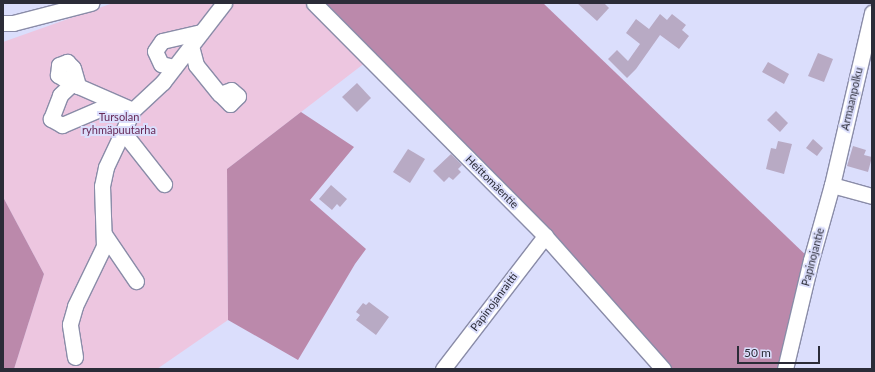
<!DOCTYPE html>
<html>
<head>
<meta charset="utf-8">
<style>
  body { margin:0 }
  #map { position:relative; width:875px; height:372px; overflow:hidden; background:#dbdefc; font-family:Lato,sans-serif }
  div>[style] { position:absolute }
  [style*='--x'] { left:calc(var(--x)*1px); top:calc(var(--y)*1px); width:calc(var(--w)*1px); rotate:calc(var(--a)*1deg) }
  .green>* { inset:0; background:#edc6e0 }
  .forest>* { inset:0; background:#bb89ab }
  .building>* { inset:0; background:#b8aac4 }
  .roads { filter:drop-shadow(1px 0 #8a8ca8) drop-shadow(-1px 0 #8a8ca8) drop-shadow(0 1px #8a8ca8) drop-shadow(0 -1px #8a8ca8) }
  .minor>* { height:15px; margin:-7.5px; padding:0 7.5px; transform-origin:7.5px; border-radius:7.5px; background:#fff }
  span { translate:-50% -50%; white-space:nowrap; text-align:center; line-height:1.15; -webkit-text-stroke:4px #dbdefc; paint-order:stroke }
  .street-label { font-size:11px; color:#2b2c38 }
  .park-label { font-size:11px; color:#662956 }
  .frame { position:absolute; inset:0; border:4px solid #2b2c38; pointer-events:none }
  .scale { position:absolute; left:737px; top:346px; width:83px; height:18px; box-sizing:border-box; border:2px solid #2b2c38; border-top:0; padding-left:5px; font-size:12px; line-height:14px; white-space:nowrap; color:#2b2c38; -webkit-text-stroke:3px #dbdefc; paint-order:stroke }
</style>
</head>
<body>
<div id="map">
  <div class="green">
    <div style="clip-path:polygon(113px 3px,312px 3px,370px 59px,227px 169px,228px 320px,157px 369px,14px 369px,44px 274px,3px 197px,3px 42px)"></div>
  </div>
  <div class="forest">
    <div style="clip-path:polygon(314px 3px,543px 3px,811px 260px,785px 369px,663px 369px)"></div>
    <div style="clip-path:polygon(301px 112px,354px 147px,310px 200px,366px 249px,355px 264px,298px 360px,228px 320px,227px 169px)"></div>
    <div style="clip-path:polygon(3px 197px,44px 274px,14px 369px,3px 369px)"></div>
  </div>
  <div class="building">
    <div style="clip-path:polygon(577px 3px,604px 3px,609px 8px,597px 21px)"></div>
    <div style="clip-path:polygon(660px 14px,667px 20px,672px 14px,686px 25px,682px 30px,689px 36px,679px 49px,660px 35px,636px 69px,627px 78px,608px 59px,617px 50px,628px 61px,640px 44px,626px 33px,636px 19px,649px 29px)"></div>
    <div style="clip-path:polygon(818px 53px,833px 59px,824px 82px,808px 76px)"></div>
    <div style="clip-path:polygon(768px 62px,789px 74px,784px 84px,762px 72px)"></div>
    <div style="clip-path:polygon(357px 83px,371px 98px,357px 112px,342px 97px)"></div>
    <div style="clip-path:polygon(776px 111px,788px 123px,780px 132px,767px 120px)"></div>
    <div style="clip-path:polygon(813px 139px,823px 148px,817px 156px,806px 148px)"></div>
    <div style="clip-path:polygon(778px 141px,792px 144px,784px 174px,766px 169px,771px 148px,776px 149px)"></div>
    <div style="clip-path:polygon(853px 146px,866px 150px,864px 155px,872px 157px,868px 172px,847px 166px)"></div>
    <div style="clip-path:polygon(408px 149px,425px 159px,410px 183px,393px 172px)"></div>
    <div style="clip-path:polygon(451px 154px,462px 165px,458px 169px,461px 172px,453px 180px,449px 177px,444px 182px,433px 171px)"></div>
    <div style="clip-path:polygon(331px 185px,347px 199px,340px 207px,337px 204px,332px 210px,319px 199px)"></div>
    <div style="clip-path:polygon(369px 302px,389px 317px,376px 335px,356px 320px,360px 315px,356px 312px,363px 303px,366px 305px)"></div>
  </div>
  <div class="roads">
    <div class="minor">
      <div style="--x:314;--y:3;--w:328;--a:45.2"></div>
      <div style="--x:545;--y:236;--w:178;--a:48.4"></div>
      <div style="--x:3;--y:23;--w:10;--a:0"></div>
      <div style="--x:13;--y:23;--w:81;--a:-14.4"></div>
      <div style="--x:191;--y:46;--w:20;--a:75"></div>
      <div style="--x:196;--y:65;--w:35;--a:51"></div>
      <div style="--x:218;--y:92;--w:17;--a:45"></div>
      <div style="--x:230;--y:104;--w:11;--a:-45"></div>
      <div style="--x:238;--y:96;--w:9;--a:-139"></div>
      <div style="--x:231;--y:90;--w:12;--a:160"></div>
      <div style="--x:174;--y:67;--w:13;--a:-167"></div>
      <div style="--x:161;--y:64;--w:14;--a:-115"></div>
      <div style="--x:155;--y:51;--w:12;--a:-55"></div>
      <div style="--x:162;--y:41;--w:40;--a:-13"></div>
      <div style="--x:72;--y:84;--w:6;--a:18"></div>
      <div style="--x:78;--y:86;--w:60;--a:23.6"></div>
      <div style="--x:133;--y:110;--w:29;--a:-174"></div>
      <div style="--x:104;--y:107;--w:46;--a:156.8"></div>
      <div style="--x:62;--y:125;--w:13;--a:-151"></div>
      <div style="--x:51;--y:119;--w:26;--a:-69"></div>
      <div style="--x:60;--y:95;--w:16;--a:-43"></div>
      <div style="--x:72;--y:84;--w:17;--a:-147"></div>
      <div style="--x:58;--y:75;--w:10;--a:-84"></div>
      <div style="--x:59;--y:65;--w:9;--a:-21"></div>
      <div style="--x:67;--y:62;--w:8;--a:45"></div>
      <div style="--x:73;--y:68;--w:19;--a:74"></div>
      <div style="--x:126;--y:125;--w:12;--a:85"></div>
      <div style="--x:127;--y:137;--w:60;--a:51.8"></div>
      <div style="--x:832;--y:185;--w:177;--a:-76.9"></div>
      <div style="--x:104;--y:234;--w:57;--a:55.8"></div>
      <div style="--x:75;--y:357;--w:33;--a:-99"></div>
      <div style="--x:70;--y:324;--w:19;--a:-74"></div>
      <div style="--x:75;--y:306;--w:67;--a:-64.2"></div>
      <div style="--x:104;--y:246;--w:60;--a:-91.9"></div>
      <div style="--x:102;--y:186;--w:19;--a:-78"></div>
      <div style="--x:106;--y:167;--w:63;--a:-64.7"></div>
      <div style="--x:133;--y:110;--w:41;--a:-43"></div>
      <div style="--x:163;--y:82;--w:100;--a:-52.3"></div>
      <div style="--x:443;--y:369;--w:168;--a:-52.5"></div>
      <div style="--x:785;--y:369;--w:112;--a:-76.6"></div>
      <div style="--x:811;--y:260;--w:78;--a:-74.4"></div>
      <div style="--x:832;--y:185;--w:41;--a:15.4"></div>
    </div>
  </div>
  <div class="street-label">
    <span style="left:852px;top:99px;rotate:-77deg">Armaanpolku</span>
    <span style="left:492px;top:182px;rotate:45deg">Heittomäentie</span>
    <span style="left:813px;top:257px;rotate:-75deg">Papinojantie</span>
    <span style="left:494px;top:302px;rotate:-53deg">Papinojanraitti</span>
  </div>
  <div class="park-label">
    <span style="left:119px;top:124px">Tursolan<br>ryhmäpuutarha</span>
  </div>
  <div class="frame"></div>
  <div class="scale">50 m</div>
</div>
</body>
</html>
